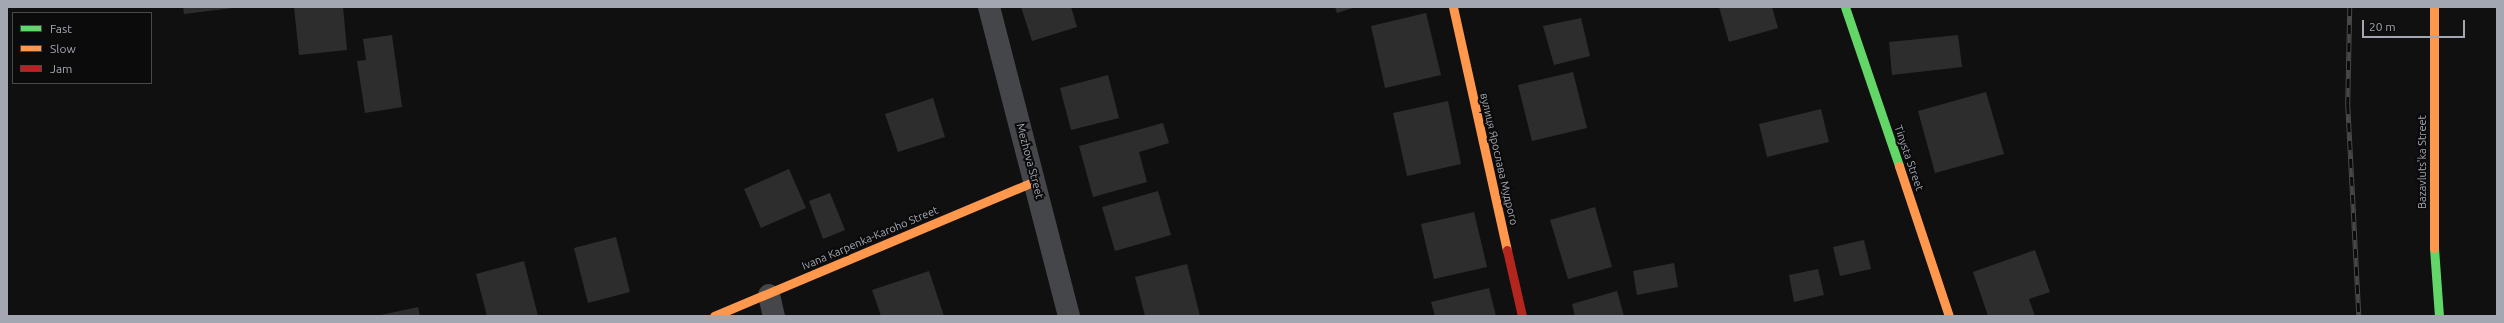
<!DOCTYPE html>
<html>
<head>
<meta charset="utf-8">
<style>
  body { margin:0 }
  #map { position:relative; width:2504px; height:323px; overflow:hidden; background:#101011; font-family:Ubuntu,sans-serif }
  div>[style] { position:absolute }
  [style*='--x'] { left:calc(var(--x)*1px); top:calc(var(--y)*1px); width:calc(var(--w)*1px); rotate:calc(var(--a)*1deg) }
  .building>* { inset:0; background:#2d2d2e }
  .street>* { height:22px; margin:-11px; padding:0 11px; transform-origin:11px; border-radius:11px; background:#45464a }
  .fast>* { height:9px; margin:-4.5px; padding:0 4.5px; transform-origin:4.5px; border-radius:4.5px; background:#63d668 }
  .slow>* { height:9px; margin:-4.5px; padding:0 4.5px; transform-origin:4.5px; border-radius:4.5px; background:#ff974d }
  .jam>* { height:9px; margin:-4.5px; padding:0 4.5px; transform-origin:4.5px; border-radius:4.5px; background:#b3261e }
  .rail>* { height:4.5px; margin-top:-2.25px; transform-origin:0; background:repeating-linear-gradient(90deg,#0b0b0c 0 9px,#47484a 0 18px); box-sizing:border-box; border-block:1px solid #47484a }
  span { translate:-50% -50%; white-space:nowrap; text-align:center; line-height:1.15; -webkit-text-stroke:4px #0b0b0c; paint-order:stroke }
  .street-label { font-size:11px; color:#a3a7b1 }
  .frame { position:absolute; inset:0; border:8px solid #a3a7b1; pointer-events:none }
  .legend { position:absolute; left:12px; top:12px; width:140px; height:72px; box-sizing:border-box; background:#0b0b0c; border:1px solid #48494e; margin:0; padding:5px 7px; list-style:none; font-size:12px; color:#a3a7b1 }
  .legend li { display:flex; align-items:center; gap:8px; height:20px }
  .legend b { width:20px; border:1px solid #48494e }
  .scale { position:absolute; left:2362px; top:20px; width:103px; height:18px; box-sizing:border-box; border:2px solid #a3a7b1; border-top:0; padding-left:5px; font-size:12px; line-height:14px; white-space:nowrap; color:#a3a7b1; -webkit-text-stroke:3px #0b0b0c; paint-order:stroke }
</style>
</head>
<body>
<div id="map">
  <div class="building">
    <div style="clip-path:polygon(183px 7px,233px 7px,233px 8px,184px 14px)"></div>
    <div style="clip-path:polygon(294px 7px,343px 7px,347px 50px,299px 55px)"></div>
    <div style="clip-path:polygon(1021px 7px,1071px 7px,1077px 27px,1032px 41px)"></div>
    <div style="clip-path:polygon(1335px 7px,1356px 7px,1337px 13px)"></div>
    <div style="clip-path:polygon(1719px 7px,1772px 7px,1778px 28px,1729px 42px)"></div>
    <div style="clip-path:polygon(1426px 13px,1441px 75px,1385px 88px,1371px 26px)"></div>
    <div style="clip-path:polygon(1581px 18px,1590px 56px,1554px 65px,1543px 26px)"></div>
    <div style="clip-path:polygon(392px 35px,402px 107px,365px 113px,357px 61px,366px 60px,363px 39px)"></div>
    <div style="clip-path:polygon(1958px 35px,1962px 67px,1892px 75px,1889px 42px)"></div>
    <div style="clip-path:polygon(1573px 72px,1587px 128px,1532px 141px,1518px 85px)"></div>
    <div style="clip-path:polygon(1108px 75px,1119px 118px,1071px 130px,1060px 88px)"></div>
    <div style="clip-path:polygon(1986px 92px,2004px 154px,1935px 173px,1918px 111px)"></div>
    <div style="clip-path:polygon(933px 98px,945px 137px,898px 152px,885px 114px)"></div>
    <div style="clip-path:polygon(1448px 101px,1461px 164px,1407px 176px,1393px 113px)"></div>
    <div style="clip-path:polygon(1821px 109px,1829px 142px,1767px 157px,1759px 124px)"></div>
    <div style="clip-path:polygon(1163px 123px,1169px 143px,1139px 152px,1147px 182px,1093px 197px,1079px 146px)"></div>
    <div style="clip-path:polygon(789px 169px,806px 208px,761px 228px,744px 189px)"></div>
    <div style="clip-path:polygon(1158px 191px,1171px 235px,1115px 251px,1102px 207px)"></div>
    <div style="clip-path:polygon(830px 193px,845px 230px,823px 239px,809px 201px)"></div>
    <div style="clip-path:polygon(1595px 207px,1612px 267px,1568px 279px,1550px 220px)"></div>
    <div style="clip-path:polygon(1474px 212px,1487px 267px,1434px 279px,1421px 224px)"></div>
    <div style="clip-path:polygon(616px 237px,630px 292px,588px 303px,574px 248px)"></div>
    <div style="clip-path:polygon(1864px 240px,1871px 269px,1840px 276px,1833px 247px)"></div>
    <div style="clip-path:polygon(2035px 250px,2050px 292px,2029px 299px,2035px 316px,1988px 316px,1973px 272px)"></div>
    <div style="clip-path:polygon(524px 261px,538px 316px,487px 316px,476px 274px)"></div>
    <div style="clip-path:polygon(1674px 263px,1678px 287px,1637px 295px,1633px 271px)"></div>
    <div style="clip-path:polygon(1187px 264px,1200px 316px,1145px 316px,1135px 277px)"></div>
    <div style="clip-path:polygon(1818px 269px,1824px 295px,1794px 302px,1789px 275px)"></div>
    <div style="clip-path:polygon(929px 271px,944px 316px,881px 316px,872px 290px)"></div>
    <div style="clip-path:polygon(1489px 288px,1496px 316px,1435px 316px,1431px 302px)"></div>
    <div style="clip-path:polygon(1617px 291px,1624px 316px,1575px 316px,1572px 304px)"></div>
    <div style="clip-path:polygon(418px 307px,420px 316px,382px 316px,381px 315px)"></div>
  </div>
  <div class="street">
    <div style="--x:989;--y:7;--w:319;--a:75.5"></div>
    <div style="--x:769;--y:295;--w:22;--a:77"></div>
  </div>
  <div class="fast">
    <div style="--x:1845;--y:7;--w:168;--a:71.2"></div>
    <div style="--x:2434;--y:248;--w:68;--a:85.8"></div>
  </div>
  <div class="slow">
    <div style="--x:1453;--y:7;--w:249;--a:77.5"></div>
    <div style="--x:2434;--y:7;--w:241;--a:90"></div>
    <div style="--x:1899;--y:166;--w:158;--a:71.6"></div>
    <div style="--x:714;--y:316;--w:348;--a:-22.8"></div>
  </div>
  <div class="jam">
    <div style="--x:1507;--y:250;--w:68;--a:77.2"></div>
  </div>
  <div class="rail">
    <div style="--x:2350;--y:7;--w:98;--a:91.2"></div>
    <div style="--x:2348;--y:105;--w:211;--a:87"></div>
  </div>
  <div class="street-label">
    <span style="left:1909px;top:158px;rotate:71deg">Tinysta Street</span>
    <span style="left:1499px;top:159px;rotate:77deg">вулиця Ярослава Мудрого</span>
    <span style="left:1030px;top:161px;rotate:75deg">Mezhova Street</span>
    <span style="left:2422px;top:162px;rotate:-90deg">Bazavluts'ka Street</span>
    <span style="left:870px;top:238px;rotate:-23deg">Ivana Karpenka-Karoho Street</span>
  </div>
  <div class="frame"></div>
  <ul class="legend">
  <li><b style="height:5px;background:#63d668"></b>Fast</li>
  <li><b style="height:5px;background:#ff974d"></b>Slow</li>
  <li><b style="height:5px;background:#b3261e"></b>Jam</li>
  </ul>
  <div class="scale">20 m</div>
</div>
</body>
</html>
